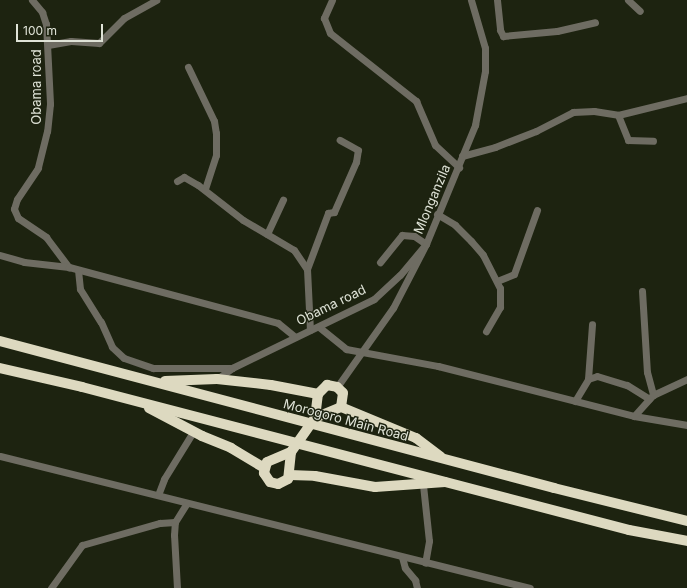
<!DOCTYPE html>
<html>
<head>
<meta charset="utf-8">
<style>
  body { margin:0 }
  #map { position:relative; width:687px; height:588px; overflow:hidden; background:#1d2310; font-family:Inter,sans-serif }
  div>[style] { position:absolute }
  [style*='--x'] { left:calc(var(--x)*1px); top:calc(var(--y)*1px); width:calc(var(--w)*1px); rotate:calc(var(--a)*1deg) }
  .minor>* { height:7px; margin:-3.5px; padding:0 3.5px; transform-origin:3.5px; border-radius:3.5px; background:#6e6c62 }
  .highway>* { height:10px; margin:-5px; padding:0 5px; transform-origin:5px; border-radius:5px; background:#ddd9c0 }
  .highway-bridge>* { height:10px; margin:-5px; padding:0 5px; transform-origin:5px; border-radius:5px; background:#ddd9c0 }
  span { translate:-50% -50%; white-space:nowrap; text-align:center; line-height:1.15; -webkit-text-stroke:3px #1d2310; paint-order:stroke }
  .street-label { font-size:13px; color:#dfe3d7 }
  .scale { position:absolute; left:16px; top:24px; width:87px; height:18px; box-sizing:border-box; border:2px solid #dfe3d7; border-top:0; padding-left:5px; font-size:12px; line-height:14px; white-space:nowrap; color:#dfe3d7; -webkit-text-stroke:3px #1d2310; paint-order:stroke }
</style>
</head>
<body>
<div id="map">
  <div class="minor">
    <div style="--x:32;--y:0;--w:16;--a:50"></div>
    <div style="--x:42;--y:12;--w:13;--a:72"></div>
    <div style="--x:46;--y:24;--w:80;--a:87.1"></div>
    <div style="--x:50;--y:104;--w:27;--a:96"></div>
    <div style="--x:47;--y:131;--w:38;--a:104"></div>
    <div style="--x:38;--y:168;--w:37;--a:124"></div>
    <div style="--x:17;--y:199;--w:10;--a:107"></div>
    <div style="--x:14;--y:209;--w:10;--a:66"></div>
    <div style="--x:18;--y:218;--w:34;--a:34"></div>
    <div style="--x:46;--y:237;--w:38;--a:53"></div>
    <div style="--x:332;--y:0;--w:20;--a:114"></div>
    <div style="--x:324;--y:18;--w:16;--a:68"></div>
    <div style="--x:330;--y:33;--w:110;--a:38.3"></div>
    <div style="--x:416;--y:101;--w:48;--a:66.6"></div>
    <div style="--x:435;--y:145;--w:33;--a:43"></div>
    <div style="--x:497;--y:0;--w:30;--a:84"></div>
    <div style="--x:500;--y:30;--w:7;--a:63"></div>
    <div style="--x:503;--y:36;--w:54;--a:-5.3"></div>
    <div style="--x:557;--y:31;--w:39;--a:-13"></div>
    <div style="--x:628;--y:0;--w:16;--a:43"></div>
    <div style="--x:48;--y:45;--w:23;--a:-10"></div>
    <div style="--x:71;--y:41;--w:28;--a:4"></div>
    <div style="--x:99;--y:43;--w:35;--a:-45"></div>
    <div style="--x:124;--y:18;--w:37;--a:-29"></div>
    <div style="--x:188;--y:67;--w:60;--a:64.3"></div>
    <div style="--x:214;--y:121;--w:12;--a:81"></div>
    <div style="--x:216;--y:133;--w:22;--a:90"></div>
    <div style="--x:216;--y:155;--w:36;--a:108"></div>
    <div style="--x:618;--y:115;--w:27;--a:68"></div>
    <div style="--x:628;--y:140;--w:25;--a:2"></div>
    <div style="--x:462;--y:156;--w:34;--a:-15"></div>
    <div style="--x:495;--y:147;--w:44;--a:-21.3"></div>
    <div style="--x:536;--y:131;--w:42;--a:-27.2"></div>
    <div style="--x:573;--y:112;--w:21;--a:-3"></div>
    <div style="--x:594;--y:111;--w:24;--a:9"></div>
    <div style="--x:618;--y:115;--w:71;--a:-13.8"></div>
    <div style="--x:177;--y:181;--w:8;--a:-30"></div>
    <div style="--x:184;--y:177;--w:16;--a:30"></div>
    <div style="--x:198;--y:185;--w:57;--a:37.9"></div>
    <div style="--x:243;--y:220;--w:59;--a:30.5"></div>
    <div style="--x:294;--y:250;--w:23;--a:56"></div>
    <div style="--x:307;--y:269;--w:61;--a:87.2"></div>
    <div style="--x:437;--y:214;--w:21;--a:31"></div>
    <div style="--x:455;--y:225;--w:23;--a:45"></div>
    <div style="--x:471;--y:241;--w:18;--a:49"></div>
    <div style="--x:483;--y:255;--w:37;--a:63"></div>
    <div style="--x:500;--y:288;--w:19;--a:90"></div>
    <div style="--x:500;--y:307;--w:28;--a:120"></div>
    <div style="--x:267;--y:234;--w:38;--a:-65"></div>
    <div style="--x:0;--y:255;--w:25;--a:16"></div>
    <div style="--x:24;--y:262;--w:45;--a:6.3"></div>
    <div style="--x:69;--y:267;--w:216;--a:15"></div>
    <div style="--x:278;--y:323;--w:22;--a:39"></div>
    <div style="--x:307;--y:269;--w:60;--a:-69.4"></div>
    <div style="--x:328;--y:213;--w:6;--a:-9"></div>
    <div style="--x:334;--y:212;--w:55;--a:-66.3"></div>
    <div style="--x:356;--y:162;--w:12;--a:-81"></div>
    <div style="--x:358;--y:150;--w:21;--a:-151"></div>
    <div style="--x:78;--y:270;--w:19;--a:84"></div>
    <div style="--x:80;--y:289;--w:39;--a:58"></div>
    <div style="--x:101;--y:322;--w:27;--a:66"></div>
    <div style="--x:112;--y:347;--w:16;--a:43"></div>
    <div style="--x:124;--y:358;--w:31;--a:19"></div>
    <div style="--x:153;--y:368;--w:79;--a:0"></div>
    <div style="--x:497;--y:281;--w:18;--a:-22"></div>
    <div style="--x:514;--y:274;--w:68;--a:-70.2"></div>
    <div style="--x:642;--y:291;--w:81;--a:86.5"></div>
    <div style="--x:647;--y:372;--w:24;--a:75"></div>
    <div style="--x:319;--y:327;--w:35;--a:39"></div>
    <div style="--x:346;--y:349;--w:94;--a:10.5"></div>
    <div style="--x:438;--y:366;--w:202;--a:14.3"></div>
    <div style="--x:634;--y:416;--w:54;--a:9.6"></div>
    <div style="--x:217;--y:379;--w:19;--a:-36"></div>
    <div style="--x:232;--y:368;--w:158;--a:-25.9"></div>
    <div style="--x:374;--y:299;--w:35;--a:-43"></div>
    <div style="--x:400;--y:275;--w:40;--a:-50"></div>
    <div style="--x:426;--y:244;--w:14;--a:-146"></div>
    <div style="--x:414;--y:236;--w:12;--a:-175"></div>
    <div style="--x:402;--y:235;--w:35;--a:129"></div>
    <div style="--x:588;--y:379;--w:55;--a:-85.8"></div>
    <div style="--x:337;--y:387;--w:97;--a:-54.7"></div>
    <div style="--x:393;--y:308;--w:72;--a:-62.7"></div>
    <div style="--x:426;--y:244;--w:129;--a:-67.6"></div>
    <div style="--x:475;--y:125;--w:55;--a:-79.5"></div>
    <div style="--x:485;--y:71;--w:23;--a:-90"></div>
    <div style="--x:485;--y:48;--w:50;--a:-106.3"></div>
    <div style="--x:575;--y:401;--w:26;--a:-59"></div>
    <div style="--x:588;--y:379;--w:9;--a:-18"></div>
    <div style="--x:597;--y:376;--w:31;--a:17"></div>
    <div style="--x:627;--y:385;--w:26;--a:32"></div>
    <div style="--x:634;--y:416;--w:28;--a:-48"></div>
    <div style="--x:653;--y:395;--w:38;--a:-25"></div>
    <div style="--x:0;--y:456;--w:546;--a:13.99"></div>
    <div style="--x:423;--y:485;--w:56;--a:83.9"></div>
    <div style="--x:429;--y:541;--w:22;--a:100"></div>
    <div style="--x:158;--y:495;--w:17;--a:-69"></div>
    <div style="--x:164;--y:479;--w:55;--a:-58.3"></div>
    <div style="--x:402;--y:557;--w:11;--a:75"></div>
    <div style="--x:405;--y:568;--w:16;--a:50"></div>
    <div style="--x:415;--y:580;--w:8;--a:76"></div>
    <div style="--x:51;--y:588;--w:53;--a:-54.2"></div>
    <div style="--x:82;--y:545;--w:81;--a:-15.8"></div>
    <div style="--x:160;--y:523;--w:15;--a:-4"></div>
    <div style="--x:177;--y:588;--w:53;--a:-93.2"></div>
    <div style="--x:174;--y:535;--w:13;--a:-86"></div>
    <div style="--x:175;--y:522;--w:22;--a:-58"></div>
  </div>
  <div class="highway">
    <div style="--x:0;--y:341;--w:573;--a:14.86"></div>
    <div style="--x:554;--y:488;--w:137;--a:13.9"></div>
    <div style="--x:0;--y:368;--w:84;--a:13"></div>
    <div style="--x:82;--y:387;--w:565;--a:14.65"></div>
    <div style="--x:629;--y:530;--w:59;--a:10.7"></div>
    <div style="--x:165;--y:381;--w:52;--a:-2.2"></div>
    <div style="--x:217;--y:379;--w:54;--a:6.3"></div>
    <div style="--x:271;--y:385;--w:48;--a:10.8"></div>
    <div style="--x:327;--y:385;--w:10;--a:11"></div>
    <div style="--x:337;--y:387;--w:8;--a:45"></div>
    <div style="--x:343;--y:393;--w:14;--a:98"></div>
    <div style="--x:341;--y:407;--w:28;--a:157"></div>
    <div style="--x:315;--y:418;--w:24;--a:-83"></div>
    <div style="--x:318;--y:394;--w:13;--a:-45"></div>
    <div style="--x:341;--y:407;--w:81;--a:22.5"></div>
    <div style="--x:416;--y:438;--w:31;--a:37"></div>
    <div style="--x:149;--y:408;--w:60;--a:27.8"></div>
    <div style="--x:202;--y:436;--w:31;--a:22"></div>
    <div style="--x:231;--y:448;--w:39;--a:31"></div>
    <div style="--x:291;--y:452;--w:27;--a:96"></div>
    <div style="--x:288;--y:479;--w:11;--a:153"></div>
    <div style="--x:278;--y:484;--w:8;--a:-166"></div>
    <div style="--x:270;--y:482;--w:11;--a:-124"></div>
    <div style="--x:264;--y:473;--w:11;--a:-75"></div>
    <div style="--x:267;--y:462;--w:26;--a:-23"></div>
    <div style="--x:290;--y:475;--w:25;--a:2"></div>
    <div style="--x:315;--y:476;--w:61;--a:10.4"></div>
    <div style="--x:375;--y:487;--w:70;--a:-4.1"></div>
  </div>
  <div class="highway-bridge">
    <div style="--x:291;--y:452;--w:42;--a:-54.8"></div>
  </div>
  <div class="street-label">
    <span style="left:36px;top:87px;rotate:-90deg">Obama road</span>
    <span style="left:432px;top:199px;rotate:-67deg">Mlonganzila</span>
    <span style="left:331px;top:305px;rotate:-26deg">Obama road</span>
    <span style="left:346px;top:420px;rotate:15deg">Morogoro Main Road</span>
  </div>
  <div class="scale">100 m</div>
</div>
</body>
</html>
